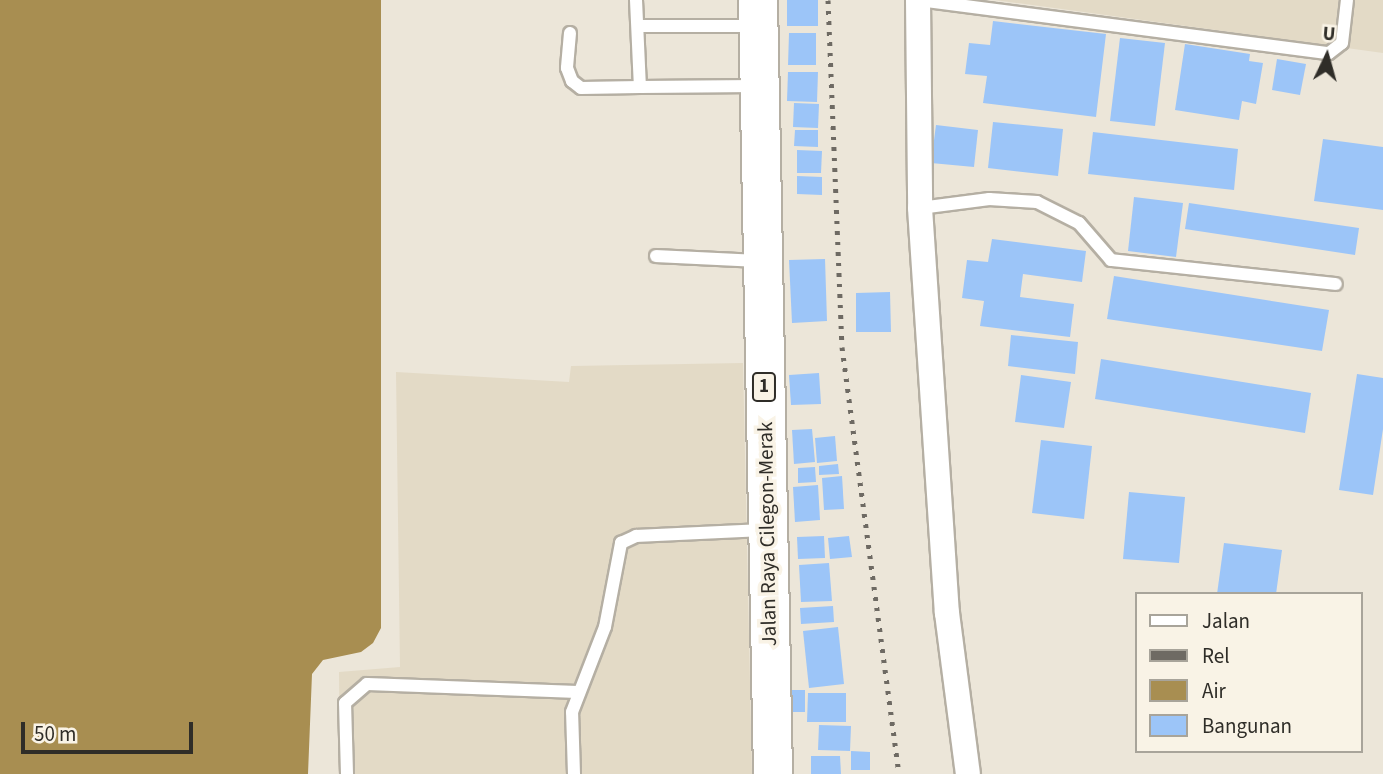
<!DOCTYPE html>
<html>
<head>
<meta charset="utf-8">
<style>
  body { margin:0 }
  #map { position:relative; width:1383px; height:774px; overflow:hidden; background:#ece6d9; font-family:"Source Sans 3",sans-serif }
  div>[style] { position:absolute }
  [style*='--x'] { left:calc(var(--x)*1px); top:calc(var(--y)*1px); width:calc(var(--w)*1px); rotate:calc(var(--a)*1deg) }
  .built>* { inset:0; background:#e3dac6 }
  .water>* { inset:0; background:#a88e51 }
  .building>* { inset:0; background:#9cc5f8 }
  .roads { filter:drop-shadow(2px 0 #b5afa3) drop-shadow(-2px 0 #b5afa3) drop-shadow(0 2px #b5afa3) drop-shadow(0 -2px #b5afa3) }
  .lane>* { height:12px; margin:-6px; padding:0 6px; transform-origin:6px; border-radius:6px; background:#fff }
  .street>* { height:24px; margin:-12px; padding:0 12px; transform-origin:12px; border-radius:12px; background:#fff }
  .highway>* { height:38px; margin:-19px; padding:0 19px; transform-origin:19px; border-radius:19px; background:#fff }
  .rail>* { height:5px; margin-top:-2.5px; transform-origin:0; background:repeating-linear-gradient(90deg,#6e6a63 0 3.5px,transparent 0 10.5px) }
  span { translate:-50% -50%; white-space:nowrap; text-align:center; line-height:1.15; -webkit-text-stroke:7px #f9f3e6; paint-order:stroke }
  .shield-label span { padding:2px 5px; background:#f9f3e6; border:2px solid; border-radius:5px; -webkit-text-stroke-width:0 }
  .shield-label { font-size:19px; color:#2f2d28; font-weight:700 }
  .street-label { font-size:21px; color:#2f2d28 }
  .legend { position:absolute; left:1135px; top:592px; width:228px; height:161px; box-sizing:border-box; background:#f9f3e6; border:2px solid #a8a49a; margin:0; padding:9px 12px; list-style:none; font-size:21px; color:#2f2d28 }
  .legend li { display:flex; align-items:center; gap:14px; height:35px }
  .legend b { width:35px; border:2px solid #a8a49a }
  .north { position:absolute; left:1292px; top:21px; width:70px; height:70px; -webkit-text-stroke:5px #f9f3e6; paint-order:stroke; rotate:5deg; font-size:19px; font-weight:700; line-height:28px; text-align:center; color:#2f2d28 }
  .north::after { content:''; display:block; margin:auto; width:24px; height:32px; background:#2f2d28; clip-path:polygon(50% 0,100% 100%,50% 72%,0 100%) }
  .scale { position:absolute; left:21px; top:722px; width:172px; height:32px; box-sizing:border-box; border:4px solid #2f2d28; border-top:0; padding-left:9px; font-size:21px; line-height:24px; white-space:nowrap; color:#2f2d28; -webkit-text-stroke:5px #f9f3e6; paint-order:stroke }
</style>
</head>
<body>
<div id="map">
  <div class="built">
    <div style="clip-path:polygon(995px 0,1383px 0,1383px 53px)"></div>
    <div style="clip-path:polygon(743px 363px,752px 774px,340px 774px,339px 672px,400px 667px,396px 372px,569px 382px,571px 366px)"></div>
  </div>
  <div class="water">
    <div style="clip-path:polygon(0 0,381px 0,381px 628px,373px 643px,361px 652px,323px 660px,312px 674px,308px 774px,0 774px)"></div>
  </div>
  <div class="building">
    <div style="clip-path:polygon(787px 0,818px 0,818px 26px,787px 26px)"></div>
    <div style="clip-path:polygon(993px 21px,1106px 34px,1096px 117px,983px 103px,987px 76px,965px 74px,969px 43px,990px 45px)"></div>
    <div style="clip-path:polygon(789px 33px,816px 33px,816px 65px,788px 65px)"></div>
    <div style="clip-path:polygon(1120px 38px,1165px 43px,1155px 126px,1110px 121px)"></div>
    <div style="clip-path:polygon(1185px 44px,1250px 54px,1249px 61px,1263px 63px,1256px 104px,1242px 101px,1239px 120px,1175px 110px)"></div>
    <div style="clip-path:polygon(1277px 59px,1306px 64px,1300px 95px,1272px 90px)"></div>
    <div style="clip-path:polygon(788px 72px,818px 72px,817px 102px,787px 101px)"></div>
    <div style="clip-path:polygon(794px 103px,819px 104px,818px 128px,793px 127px)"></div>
    <div style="clip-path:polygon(993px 122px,1063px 129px,1058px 176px,988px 168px)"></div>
    <div style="clip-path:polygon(936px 125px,978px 130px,974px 167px,931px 163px)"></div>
    <div style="clip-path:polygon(795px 130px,818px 130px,818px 147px,794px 146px)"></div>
    <div style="clip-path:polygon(1093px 132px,1238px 149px,1234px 190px,1088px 174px)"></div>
    <div style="clip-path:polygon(1323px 139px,1383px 147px,1383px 210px,1314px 201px)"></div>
    <div style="clip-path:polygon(797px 150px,822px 151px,821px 173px,797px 173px)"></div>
    <div style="clip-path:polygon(797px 176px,822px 177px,822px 195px,797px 194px)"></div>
    <div style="clip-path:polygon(1134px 197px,1183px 203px,1176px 257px,1128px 251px)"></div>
    <div style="clip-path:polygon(1189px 203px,1359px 228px,1355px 255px,1185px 229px)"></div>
    <div style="clip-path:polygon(992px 239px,1086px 251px,1082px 282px,1023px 274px,1020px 297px,1074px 304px,1070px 337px,980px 326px,984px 301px,962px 298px,967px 260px,988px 262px)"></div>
    <div style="clip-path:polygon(825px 259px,827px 321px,792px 323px,789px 260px)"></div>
    <div style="clip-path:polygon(1114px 276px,1329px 310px,1322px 351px,1107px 319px)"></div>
    <div style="clip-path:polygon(890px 292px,891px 332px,856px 332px,856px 293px)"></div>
    <div style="clip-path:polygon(1011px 335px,1078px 342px,1075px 374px,1008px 366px)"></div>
    <div style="clip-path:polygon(1101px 359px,1311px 393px,1305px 433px,1095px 399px)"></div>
    <div style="clip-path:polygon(819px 373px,821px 404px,791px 405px,789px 375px)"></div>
    <div style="clip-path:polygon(1357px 374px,1383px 378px,1383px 429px,1373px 495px,1339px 490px)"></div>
    <div style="clip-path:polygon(1021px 375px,1071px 382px,1064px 428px,1015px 422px)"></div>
    <div style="clip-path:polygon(812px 429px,815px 462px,794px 464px,792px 430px)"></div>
    <div style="clip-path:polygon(835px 436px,837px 461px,817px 463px,815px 438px)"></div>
    <div style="clip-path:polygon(1041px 440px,1092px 446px,1084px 519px,1032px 513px)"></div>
    <div style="clip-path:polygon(838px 464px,839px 474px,819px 475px,819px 466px)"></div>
    <div style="clip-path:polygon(815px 467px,816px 482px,798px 483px,798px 468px)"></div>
    <div style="clip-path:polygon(842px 476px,844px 509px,824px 510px,822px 478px)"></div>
    <div style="clip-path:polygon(818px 485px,820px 520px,795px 522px,793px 487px)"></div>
    <div style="clip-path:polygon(1129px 492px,1185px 497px,1179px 563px,1123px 559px)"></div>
    <div style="clip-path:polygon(824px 536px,825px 558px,798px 559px,797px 537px)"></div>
    <div style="clip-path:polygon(849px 536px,852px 557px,830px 559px,828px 538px)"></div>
    <div style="clip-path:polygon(1224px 543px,1282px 550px,1276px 594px,1217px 594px)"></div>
    <div style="clip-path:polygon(829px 563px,832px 601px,801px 602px,799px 565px)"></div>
    <div style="clip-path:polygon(833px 606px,834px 622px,801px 624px,800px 608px)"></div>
    <div style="clip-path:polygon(838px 627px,844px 684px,809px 688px,803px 631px)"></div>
    <div style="clip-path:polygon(792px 690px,805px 690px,805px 712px,792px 712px)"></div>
    <div style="clip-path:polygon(808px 693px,846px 693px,846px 722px,807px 722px)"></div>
    <div style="clip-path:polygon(819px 725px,851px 726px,850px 751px,818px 750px)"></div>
    <div style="clip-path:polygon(851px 751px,870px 752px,870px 770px,851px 770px)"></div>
    <div style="clip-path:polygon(811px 756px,840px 756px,841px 774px,811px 774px)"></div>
  </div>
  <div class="roads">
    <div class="lane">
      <div style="--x:636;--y:0;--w:87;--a:87.4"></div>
      <div style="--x:640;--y:87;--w:116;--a:-0.5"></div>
      <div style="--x:919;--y:0;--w:413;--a:7.4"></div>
      <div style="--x:1329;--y:53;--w:16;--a:-38"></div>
      <div style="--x:1342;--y:43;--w:43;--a:-83.4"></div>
      <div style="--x:639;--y:26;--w:115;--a:0"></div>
      <div style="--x:570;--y:33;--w:35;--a:95"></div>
      <div style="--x:567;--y:68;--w:14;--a:69"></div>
      <div style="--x:572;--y:81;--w:11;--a:38"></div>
      <div style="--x:581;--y:88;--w:59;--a:-1"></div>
      <div style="--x:920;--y:208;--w:70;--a:-7.4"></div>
      <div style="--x:989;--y:199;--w:48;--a:3.6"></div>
      <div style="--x:1037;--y:202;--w:47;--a:26.6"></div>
      <div style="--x:1079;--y:223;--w:49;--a:49.1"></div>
      <div style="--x:1111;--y:260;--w:226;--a:6.1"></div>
      <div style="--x:656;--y:256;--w:102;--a:2.8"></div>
      <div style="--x:347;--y:774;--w:71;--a:-91.6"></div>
      <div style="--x:345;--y:703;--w:29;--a:-41"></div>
      <div style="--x:367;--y:684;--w:211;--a:2.2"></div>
      <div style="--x:574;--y:774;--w:62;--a:-91.8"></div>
      <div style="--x:572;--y:712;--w:91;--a:-68.8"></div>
      <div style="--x:605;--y:627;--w:86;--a:-79.2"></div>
      <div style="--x:621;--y:543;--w:17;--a:-25"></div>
      <div style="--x:636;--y:536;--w:127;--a:-2.7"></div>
    </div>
    <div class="street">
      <div style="--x:918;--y:0;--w:208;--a:89.4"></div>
      <div style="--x:920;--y:208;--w:406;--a:86.2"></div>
      <div style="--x:947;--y:613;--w:162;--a:82.6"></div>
    </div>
    <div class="highway">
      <div style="--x:758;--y:0;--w:774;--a:88.89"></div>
    </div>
  </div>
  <div class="rail">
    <div style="--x:828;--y:0;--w:347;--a:87.7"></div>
    <div style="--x:842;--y:347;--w:431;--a:82.4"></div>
  </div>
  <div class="shield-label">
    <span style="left:764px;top:387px">1</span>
  </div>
  <div class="street-label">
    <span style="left:767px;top:534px;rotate:-91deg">Jalan Raya Cilegon-Merak</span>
  </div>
  <ul class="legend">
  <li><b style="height:9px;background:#fff"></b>Jalan</li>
  <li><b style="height:9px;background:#6e6a63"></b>Rel</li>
  <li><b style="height:19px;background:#a88e51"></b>Air</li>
  <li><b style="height:19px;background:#9cc5f8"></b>Bangunan</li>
  </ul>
  <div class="north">U</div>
  <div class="scale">50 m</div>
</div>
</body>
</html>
